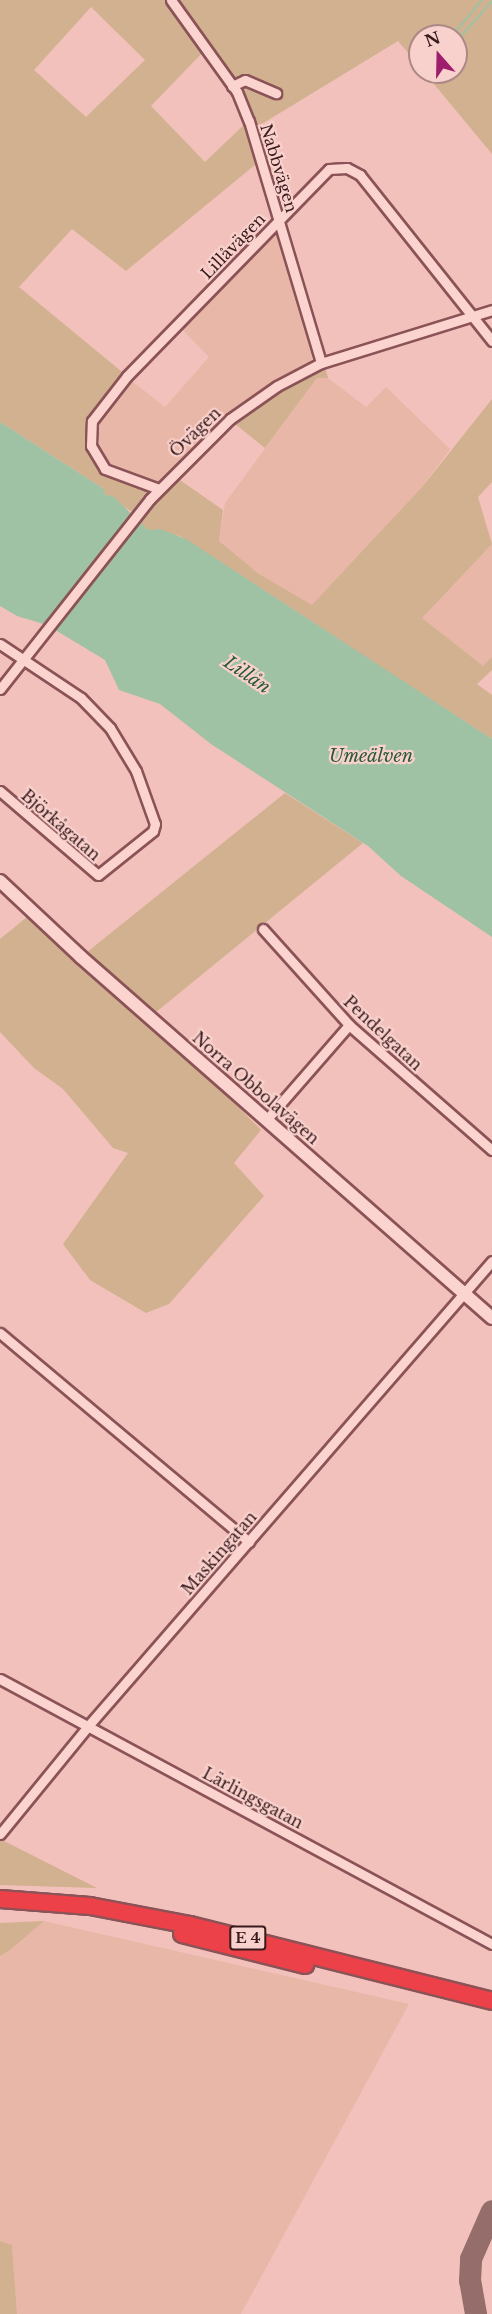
<!DOCTYPE html>
<html>
<head>
<meta charset="utf-8">
<style>
  body { margin:0 }
  #map { position:relative; width:492px; height:2314px; overflow:hidden; background:#f2c1bb; font-family:"Libre Baskerville",serif }
  div>[style] { position:absolute }
  [style*='--x'] { left:calc(var(--x)*1px); top:calc(var(--y)*1px); width:calc(var(--w)*1px); rotate:calc(var(--a)*1deg) }
  .farmland>* { inset:0; background:#e8b7a8 }
  .green>* { inset:0; background:#d1b18f }
  .water>* { inset:0; background:#a0c2a4 }
  .stream>* { height:2px; margin:-1px; padding:0 1px; transform-origin:1px; border-radius:1px; background:#a0c2a4 }
  .taxiway>* { height:22px; margin:-11px; padding:0 11px; transform-origin:11px; border-radius:11px; background:#956e6c }
  .roads { filter:drop-shadow(2px 0 #8b5357) drop-shadow(-2px 0 #8b5357) drop-shadow(0 2px #8b5357) drop-shadow(0 -2px #8b5357) }
  .street>* { height:9px; margin:-4.5px; padding:0 4.5px; transform-origin:4.5px; border-radius:4.5px; background:#fcd4cf }
  .secondary>* { height:12px; margin:-6px; padding:0 6px; transform-origin:6px; border-radius:6px; background:#fcd4cf }
  .highway>* { height:16px; margin:-8px; padding:0 8px; transform-origin:8px; border-radius:8px; background:#ec4148 }
  span { translate:-50% -50%; white-space:nowrap; text-align:center; line-height:1.15; -webkit-text-stroke:4.5px #f9d1cc; paint-order:stroke }
  .shield-label span { padding:2px 4px; background:#f9d1cc; border:2px solid; border-radius:4px; -webkit-text-stroke-width:0 }
  .shield-label { font-size:15px; color:#381a1d; font-weight:700 }
  .street-label { font-size:16px; color:#381a1d }
  .water-label { font-size:18px; color:#275a38; font-style:italic }
  .north { position:absolute; left:408px; top:24px; width:60px; height:60px; box-sizing:border-box; background:#f9d1cc; border:2px solid #ac8886; border-radius:50%; rotate:340deg; font-size:16px; font-weight:700; line-height:24px; text-align:center; color:#381a1d }
  .north::after { content:''; display:block; margin:auto; width:21px; height:27px; background:#a01d6d; clip-path:polygon(50% 0,100% 100%,50% 72%,0 100%) }
</style>
</head>
<body>
<div id="map">
  <div class="farmland">
    <div style="clip-path:polygon(273px 232px,280px 235px,314px 352px,310px 364px,243px 402px,157px 484px,107px 467px,95px 446px,95px 424px,110px 402px,128px 378px,165px 407px,209px 357px,178px 325px)"></div>
    <div style="clip-path:polygon(317px 378px,328px 378px,366px 407px,386px 387px,450px 449px,423px 486px,312px 606px,259px 574px,219px 541px,225px 503px)"></div>
    <div style="clip-path:polygon(492px 544px,492px 657px,483px 667px,421px 618px)"></div>
    <div style="clip-path:polygon(44px 1921px,409px 2004px,241px 2314px,17px 2314px,12px 2245px,0 2241px,0 1956px)"></div>
  </div>
  <div class="green">
    <div style="clip-path:polygon(evenodd,0 0,492px 0,492px 154px,424px 72px,456px 72px,456px 36px,420px 36px,420px 67px,398px 41px,252px 130px,262px 159px,126px 271px,72px 229px,19px 287px,127px 376px,108px 400px,91px 433px,105px 469px,159px 489px,134px 513px,104px 494px,104px 489px,0 422px,0 0,91px 7px,145px 60px,86px 117px,34px 70px,91px 7px,0 0,206px 49px,237px 92px,249px 120px,205px 162px,151px 106px,206px 49px)"></div>
    <div style="clip-path:polygon(325px 366px,328px 378px,317px 378px,265px 448px,234px 423px,280px 390px)"></div>
    <div style="clip-path:polygon(492px 399px,492px 482px,478px 497px,492px 544px,422px 618px,483px 666px,492px 657px,492px 670px,477px 684px,492px 695px,492px 739px,180px 536px,148px 530px,141px 524px,140px 519px,177px 478px,223px 510px,219px 541px,259px 574px,312px 605px,423px 486px)"></div>
    <div style="clip-path:polygon(285px 793px,363px 843px,150px 1017px,261px 1130px,234px 1163px,264px 1196px,169px 1304px,146px 1313px,90px 1280px,63px 1244px,128px 1153px,113px 1148px,63px 1089px,34px 1068px,0 1032px,0 939px,27px 917px,76px 961px)"></div>
    <div style="clip-path:polygon(0 1839px,97px 1888px,0 1885px)"></div>
    <div style="clip-path:polygon(44px 1921px,10px 1950px,0 1956px,0 1923px)"></div>
    <div style="clip-path:polygon(0 2241px,12px 2245px,17px 2314px,0 2314px)"></div>
  </div>
  <div class="water">
    <div style="clip-path:polygon(0 422px,104px 489px,104px 494px,114px 497px,148px 530px,160px 529px,186px 539px,492px 739px,492px 937px,401px 876px,368px 846px,211px 744px,160px 704px,119px 690px,105px 660px,47px 625px,17px 616px,0 606px)"></div>
  </div>
  <div class="stream">
    <div style="--x:452;--y:36;--w:47;--a:-50.2"></div>
    <div style="--x:456;--y:42;--w:55;--a:-48.7"></div>
  </div>
  <div class="taxiway">
    <div style="--x:476;--y:2314;--w:34;--a:-100"></div>
    <div style="--x:470;--y:2281;--w:22;--a:-87"></div>
    <div style="--x:471;--y:2259;--w:52;--a:-66.4"></div>
  </div>
  <div class="roads">
    <div class="street">
      <div style="--x:171;--y:0;--w:113;--a:54.3"></div>
      <div style="--x:237;--y:92;--w:31;--a:68"></div>
      <div style="--x:249;--y:121;--w:252;--a:73.4"></div>
      <div style="--x:232;--y:86;--w:14;--a:-25"></div>
      <div style="--x:245;--y:80;--w:34;--a:23"></div>
      <div style="--x:159;--y:489;--w:58;--a:-159.7"></div>
      <div style="--x:105;--y:469;--w:27;--a:-121"></div>
      <div style="--x:91;--y:446;--w:25;--a:-88"></div>
      <div style="--x:92;--y:421;--w:57;--a:-52.1"></div>
      <div style="--x:127;--y:376;--w:289;--a:-45.7"></div>
      <div style="--x:329;--y:169;--w:18;--a:-3"></div>
      <div style="--x:347;--y:168;--w:15;--a:28"></div>
      <div style="--x:360;--y:175;--w:212;--a:51.5"></div>
      <div style="--x:0;--y:644;--w:97;--a:33.7"></div>
      <div style="--x:81;--y:698;--w:42;--a:46"></div>
      <div style="--x:110;--y:728;--w:50;--a:58.8"></div>
      <div style="--x:136;--y:771;--w:56;--a:70.3"></div>
      <div style="--x:155;--y:824;--w:7;--a:106"></div>
      <div style="--x:153;--y:831;--w:70;--a:141.3"></div>
      <div style="--x:98;--y:875;--w:129;--a:-139.4"></div>
      <div style="--x:0;--y:689;--w:242;--a:-51.7"></div>
      <div style="--x:150;--y:499;--w:113;--a:-45"></div>
      <div style="--x:230;--y:419;--w:57;--a:-35.1"></div>
      <div style="--x:277;--y:386;--w:50;--a:-27.6"></div>
      <div style="--x:321;--y:363;--w:179;--a:-17.2"></div>
      <div style="--x:263;--y:929;--w:129;--a:48.1"></div>
      <div style="--x:349;--y:1025;--w:190;--a:41.2"></div>
      <div style="--x:267;--y:1119;--w:125;--a:-48.9"></div>
      <div style="--x:0;--y:1333;--w:325;--a:40"></div>
      <div style="--x:0;--y:1679;--w:559;--a:28.31"></div>
      <div style="--x:0;--y:1834;--w:139;--a:-50.8"></div>
      <div style="--x:88;--y:1726;--w:616;--a:-49.02"></div>
    </div>
    <div class="secondary">
      <div style="--x:0;--y:881;--w:111;--a:43.2"></div>
      <div style="--x:81;--y:957;--w:547;--a:41.29"></div>
    </div>
    <div class="highway">
      <div style="--x:0;--y:1899;--w:90;--a:4.4"></div>
      <div style="--x:90;--y:1906;--w:102;--a:10.8"></div>
      <div style="--x:190;--y:1925;--w:311;--a:14.1"></div>
      <div style="--x:182;--y:1934;--w:127;--a:14.1"></div>
    </div>
  </div>
  <div class="shield-label">
    <span style="left:248px;top:1938px">E 4</span>
  </div>
  <div class="street-label">
    <span style="left:279px;top:168px;rotate:73deg">Nabbvägen</span>
    <span style="left:233px;top:246px;rotate:-46deg">Lillåvägen</span>
    <span style="left:195px;top:432px;rotate:-44deg">Övägen</span>
    <span style="left:61px;top:825px;rotate:41deg">Björkågatan</span>
    <span style="left:383px;top:1033px;rotate:43deg">Pendelgatan</span>
    <span style="left:256px;top:1088px;rotate:41deg">Norra Obbolavägen</span>
    <span style="left:219px;top:1553px;rotate:-49deg">Maskingatan</span>
    <span style="left:253px;top:1798px;rotate:28deg">Lärlingsgatan</span>
  </div>
  <div class="water-label">
    <span style="left:247px;top:675px;rotate:34deg">Lillån</span>
    <span style="left:371px;top:756px">Umeälven</span>
  </div>
  <div class="north">N</div>
</div>
</body>
</html>
